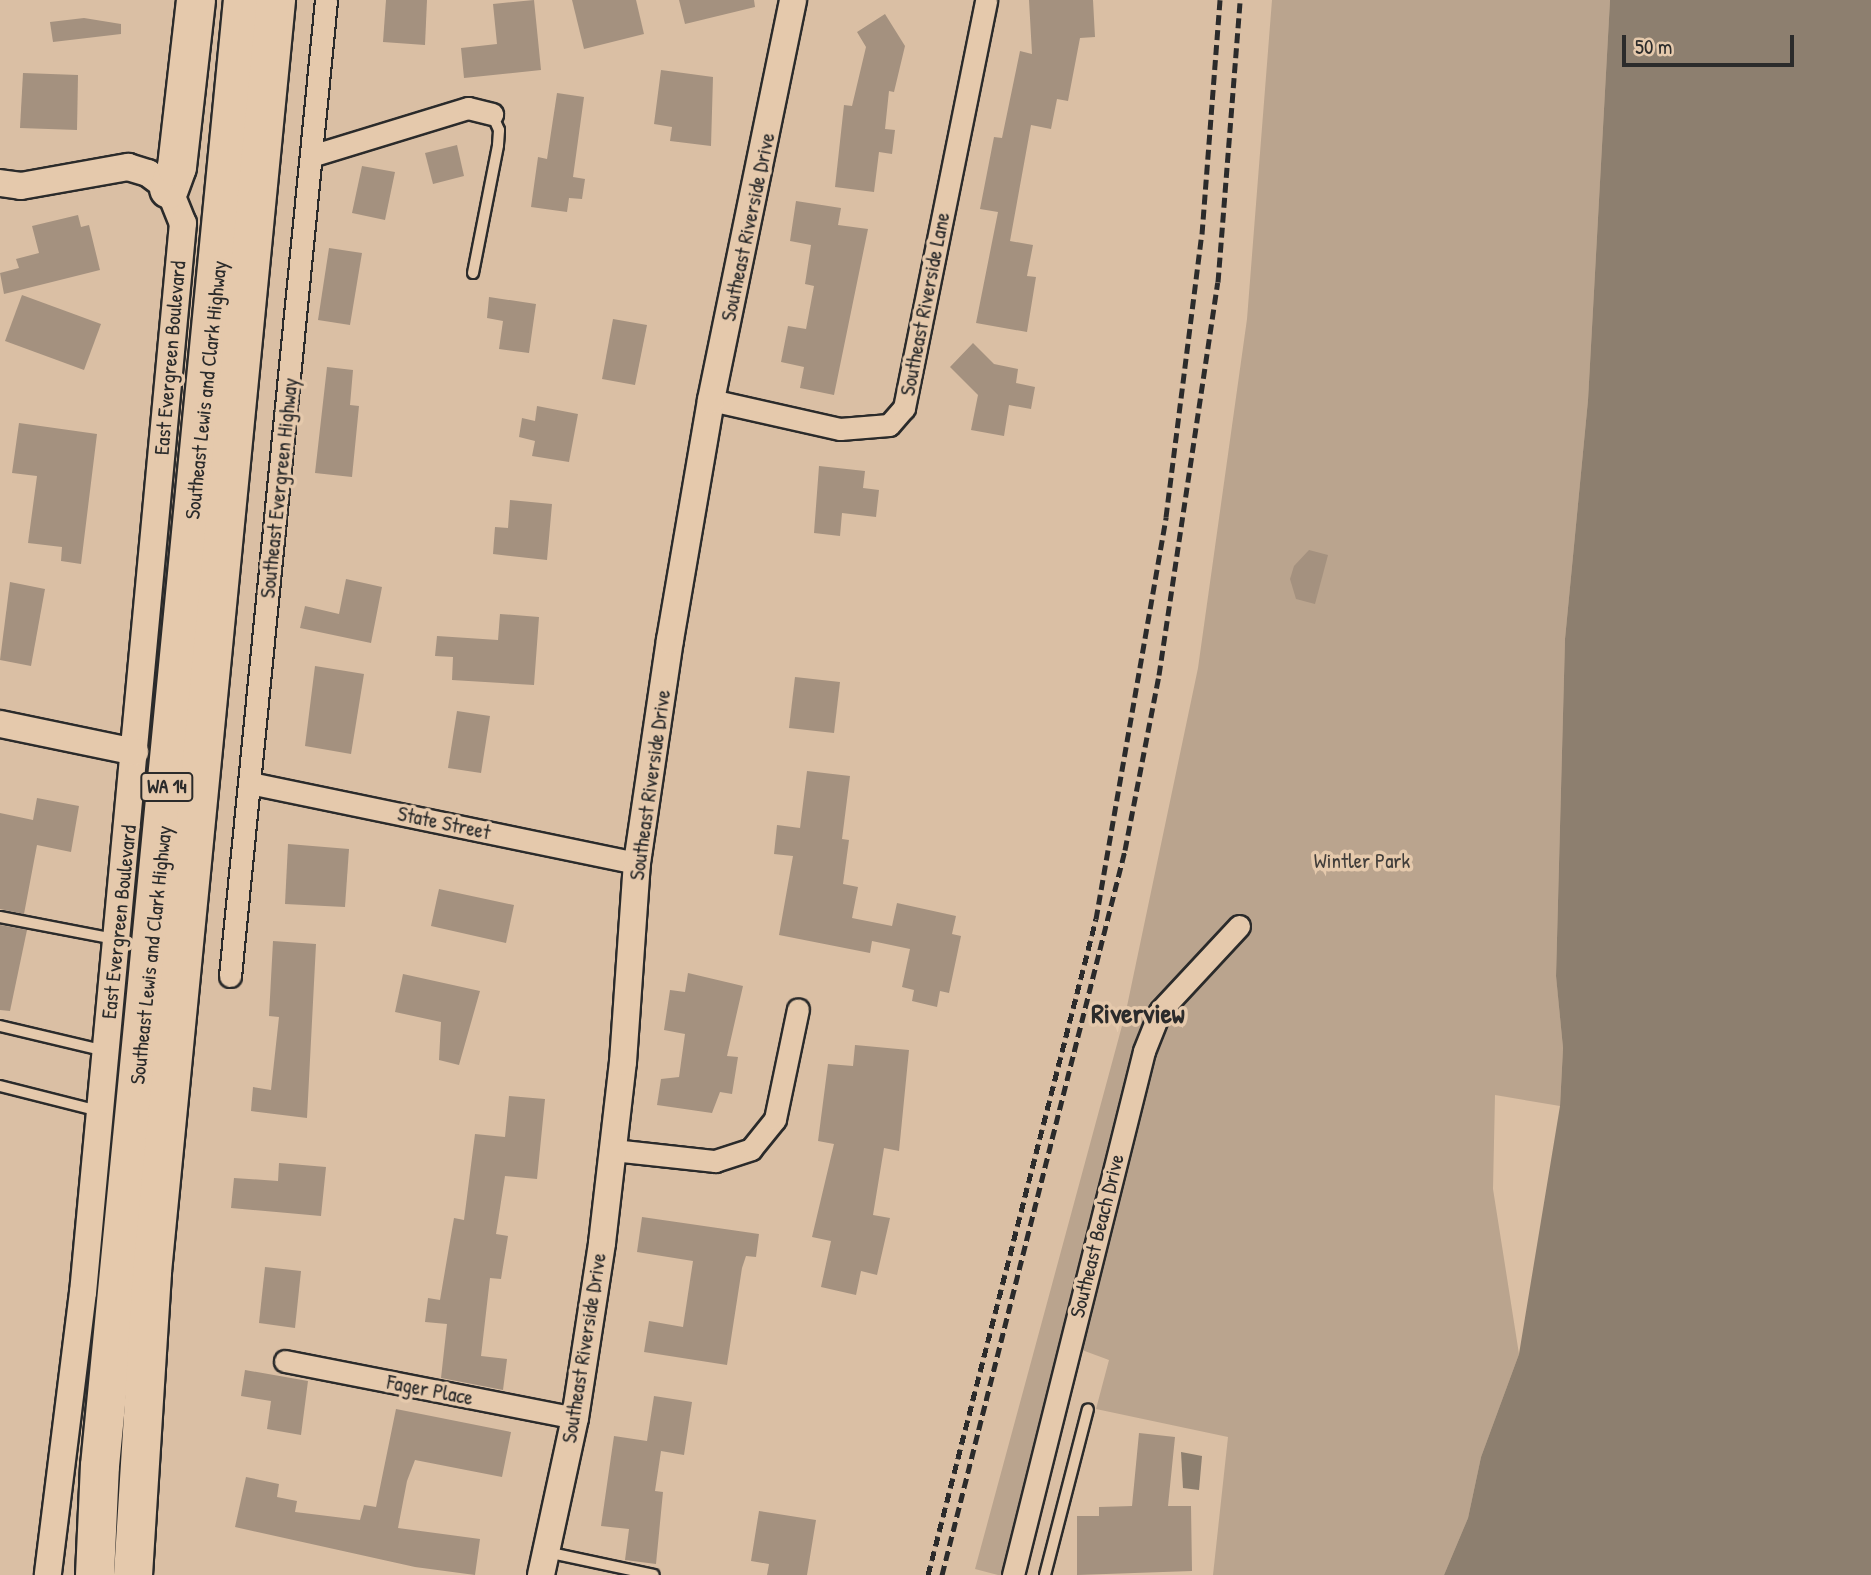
<!DOCTYPE html>
<html>
<head>
<meta charset="utf-8">
<style>
  body { margin:0 }
  #map { position:relative; width:1871px; height:1575px; overflow:hidden; background:#dabfa4; font-family:"Patrick Hand",sans-serif }
  div>[style] { position:absolute }
  [style*='--x'] { left:calc(var(--x)*1px); top:calc(var(--y)*1px); width:calc(var(--w)*1px); rotate:calc(var(--a)*1deg) }
  .green>* { inset:0; background:#baa48e }
  .water>* { inset:0; background:#8d7f6f }
  .building>* { inset:0; background:#a4917f }
  .roads { filter:drop-shadow(2px 0 #2b2b2b) drop-shadow(-2px 0 #2b2b2b) drop-shadow(0 2px #2b2b2b) drop-shadow(0 -2px #2b2b2b) }
  .service>* { height:10px; margin:-5px; padding:0 5px; transform-origin:5px; border-radius:5px; background:#e5c9ac }
  .minor>* { height:21px; margin:-10.5px; padding:0 10.5px; transform-origin:10.5px; border-radius:10.5px; background:#e5c9ac }
  .tertiary>* { height:26px; margin:-13px; padding:0 13px; transform-origin:13px; border-radius:13px; background:#e5c9ac }
  .motorway>* { height:38px; margin:-19px; padding:0 19px; transform-origin:19px; border-radius:19px; background:#e5c9ac }
  .rail>* { height:5px; margin-top:-2.5px; transform-origin:0; background:repeating-linear-gradient(90deg,#2b2b2b 0 10px,transparent 0 15px) }
  span { translate:-50% -50%; white-space:nowrap; text-align:center; line-height:1.15; -webkit-text-stroke:7px #e5c9ac; paint-order:stroke }
  .shield-label span { padding:2px 5px; background:#e5c9ac; border:2px solid; border-radius:5px; -webkit-text-stroke-width:0 }
  .shield-label { font-size:19px; color:#2b2b2b; font-weight:700 }
  .street-label { font-size:21px; color:#2b2b2b }
  .park-label { font-size:21px; color:#403d3a }
  .district-label { font-size:28px; color:#2b2b2b; font-weight:700 }
  .scale { position:absolute; left:1622px; top:35px; width:172px; height:32px; box-sizing:border-box; border:4px solid #2b2b2b; border-top:0; padding-left:9px; font-size:21px; line-height:24px; white-space:nowrap; color:#2b2b2b; -webkit-text-stroke:5px #e5c9ac; paint-order:stroke }
</style>
</head>
<body>
<div id="map">
  <div class="green">
    <div style="clip-path:polygon(1272px 0,1610px 0,1588px 400px,1565px 639px,1556px 975px,1563px 1048px,1560px 1106px,1495px 1095px,1493px 1189px,1519px 1354px,1481px 1457px,1468px 1518px,1444px 1575px,1213px 1575px,1228px 1437px,1096px 1409px,1109px 1360px,1082px 1350px,1024px 1575px,998px 1575px,975px 1569px,1126px 1011px,1198px 668px,1247px 319px)"></div>
  </div>
  <div class="water">
    <div style="clip-path:polygon(1610px 0,1871px 0,1871px 1575px,1444px 1575px,1468px 1518px,1481px 1457px,1519px 1354px,1560px 1106px,1563px 1048px,1556px 976px,1565px 639px,1588px 400px)"></div>
    <div style="clip-path:polygon(1181px 1452px,1202px 1456px,1199px 1490px,1183px 1488px)"></div>
  </div>
  <div class="building">
    <div style="clip-path:polygon(386px 0,427px 0,425px 45px,383px 42px)"></div>
    <div style="clip-path:polygon(534px 0,541px 70px,464px 78px,461px 48px,497px 44px,493px 4px)"></div>
    <div style="clip-path:polygon(572px 0,636px 0,644px 34px,584px 49px)"></div>
    <div style="clip-path:polygon(679px 0,754px 0,755px 7px,685px 24px)"></div>
    <div style="clip-path:polygon(1029px 0,1093px 0,1095px 37px,1080px 38px,1068px 101px,1057px 99px,1051px 129px,1031px 125px,1010px 241px,1033px 245px,1027px 276px,1036px 277px,1027px 332px,976px 323px,998px 212px,980px 209px,994px 137px,1002px 138px,1020px 51px,1032px 54px)"></div>
    <div style="clip-path:polygon(885px 14px,905px 46px,894px 92px,889px 91px,885px 129px,895px 130px,892px 154px,879px 152px,874px 192px,835px 187px,844px 105px,852px 106px,866px 47px,857px 32px)"></div>
    <div style="clip-path:polygon(84px 18px,121px 24px,121px 34px,53px 42px,50px 22px)"></div>
    <div style="clip-path:polygon(661px 70px,713px 77px,711px 146px,670px 141px,672px 127px,654px 124px)"></div>
    <div style="clip-path:polygon(23px 73px,78px 75px,77px 130px,20px 128px)"></div>
    <div style="clip-path:polygon(557px 93px,584px 97px,573px 177px,585px 179px,582px 199px,569px 198px,567px 212px,531px 207px,538px 157px,547px 159px)"></div>
    <div style="clip-path:polygon(457px 145px,464px 176px,433px 184px,425px 153px)"></div>
    <div style="clip-path:polygon(362px 166px,395px 172px,385px 220px,352px 213px)"></div>
    <div style="clip-path:polygon(796px 201px,841px 208px,838px 225px,868px 229px,834px 395px,800px 388px,804px 367px,781px 362px,788px 326px,806px 329px,814px 286px,805px 284px,811px 245px,790px 241px)"></div>
    <div style="clip-path:polygon(78px 215px,81px 227px,89px 225px,100px 270px,4px 294px,0 273px,19px 268px,16px 259px,39px 253px,32px 226px)"></div>
    <div style="clip-path:polygon(329px 248px,362px 253px,350px 325px,318px 320px)"></div>
    <div style="clip-path:polygon(22px 295px,101px 324px,84px 370px,5px 341px)"></div>
    <div style="clip-path:polygon(489px 297px,536px 304px,529px 353px,499px 349px,503px 321px,487px 318px)"></div>
    <div style="clip-path:polygon(613px 319px,647px 325px,635px 385px,602px 379px)"></div>
    <div style="clip-path:polygon(973px 343px,994px 364px,1018px 369px,1016px 383px,1035px 387px,1031px 409px,1009px 405px,1004px 436px,971px 430px,978px 395px,950px 367px)"></div>
    <div style="clip-path:polygon(327px 367px,353px 370px,350px 405px,359px 406px,352px 477px,315px 473px)"></div>
    <div style="clip-path:polygon(537px 406px,578px 414px,569px 462px,532px 456px,535px 441px,519px 437px,522px 418px,535px 421px)"></div>
    <div style="clip-path:polygon(19px 423px,97px 434px,81px 564px,61px 561px,62px 547px,28px 543px,37px 476px,12px 473px)"></div>
    <div style="clip-path:polygon(819px 466px,865px 471px,863px 488px,879px 490px,876px 517px,842px 513px,840px 536px,814px 533px)"></div>
    <div style="clip-path:polygon(510px 500px,552px 504px,547px 560px,493px 554px,495px 527px,508px 528px)"></div>
    <div style="clip-path:polygon(1309px 550px,1328px 555px,1315px 604px,1296px 599px,1290px 579px,1294px 566px)"></div>
    <div style="clip-path:polygon(346px 579px,382px 587px,371px 643px,300px 628px,305px 606px,339px 614px)"></div>
    <div style="clip-path:polygon(10px 582px,45px 589px,31px 666px,0 660px)"></div>
    <div style="clip-path:polygon(500px 614px,539px 617px,534px 685px,452px 680px,453px 657px,435px 656px,437px 636px,498px 640px)"></div>
    <div style="clip-path:polygon(315px 666px,364px 674px,351px 754px,305px 746px)"></div>
    <div style="clip-path:polygon(795px 677px,840px 682px,834px 733px,789px 728px)"></div>
    <div style="clip-path:polygon(457px 711px,490px 716px,481px 773px,448px 768px)"></div>
    <div style="clip-path:polygon(807px 771px,850px 776px,842px 839px,849px 840px,843px 884px,858px 887px,852px 918px,892px 926px,897px 903px,956px 916px,952px 934px,961px 936px,949px 993px,940px 991px,937px 1007px,912px 1001px,914px 990px,902px 987px,910px 949px,872px 941px,870px 953px,779px 935px,793px 856px,774px 854px,777px 825px,800px 828px)"></div>
    <div style="clip-path:polygon(37px 798px,79px 806px,71px 852px,37px 845px,24px 914px,0 909px,0 813px,33px 820px)"></div>
    <div style="clip-path:polygon(288px 844px,349px 849px,345px 907px,285px 904px)"></div>
    <div style="clip-path:polygon(439px 889px,514px 905px,506px 943px,431px 926px)"></div>
    <div style="clip-path:polygon(0 925px,27px 930px,10px 1011px,0 1010px)"></div>
    <div style="clip-path:polygon(273px 941px,316px 944px,307px 1118px,251px 1111px,253px 1087px,271px 1090px,279px 1017px,269px 1016px)"></div>
    <div style="clip-path:polygon(688px 973px,743px 986px,727px 1056px,738px 1057px,732px 1094px,720px 1092px,712px 1113px,657px 1105px,661px 1079px,679px 1077px,685px 1034px,664px 1030px,670px 990px,685px 992px)"></div>
    <div style="clip-path:polygon(403px 974px,480px 991px,459px 1065px,439px 1060px,441px 1022px,395px 1012px)"></div>
    <div style="clip-path:polygon(855px 1045px,909px 1050px,899px 1151px,884px 1148px,873px 1215px,890px 1218px,877px 1275px,861px 1271px,856px 1295px,821px 1287px,831px 1241px,812px 1237px,834px 1144px,818px 1141px,828px 1064px,853px 1066px)"></div>
    <div style="clip-path:polygon(509px 1096px,545px 1099px,537px 1179px,505px 1176px,496px 1234px,508px 1236px,501px 1279px,490px 1278px,481px 1356px,507px 1359px,503px 1390px,441px 1378px,447px 1324px,425px 1322px,428px 1298px,440px 1300px,454px 1218px,464px 1220px,475px 1134px,505px 1137px)"></div>
    <div style="clip-path:polygon(279px 1163px,326px 1167px,321px 1216px,231px 1208px,234px 1178px,278px 1181px)"></div>
    <div style="clip-path:polygon(642px 1217px,759px 1234px,756px 1257px,746px 1256px,742px 1268px,727px 1365px,644px 1352px,649px 1321px,683px 1327px,693px 1261px,637px 1252px)"></div>
    <div style="clip-path:polygon(265px 1267px,301px 1271px,295px 1328px,259px 1323px)"></div>
    <div style="clip-path:polygon(245px 1370px,308px 1381px,301px 1435px,267px 1429px,271px 1401px,241px 1396px)"></div>
    <div style="clip-path:polygon(654px 1396px,692px 1402px,684px 1455px,661px 1451px,655px 1491px,663px 1492px,656px 1564px,625px 1560px,629px 1529px,601px 1526px,614px 1436px,647px 1441px)"></div>
    <div style="clip-path:polygon(396px 1409px,511px 1432px,502px 1477px,415px 1460px,407px 1481px,398px 1528px,480px 1539px,475px 1575px,415px 1567px,235px 1527px,246px 1477px,279px 1484px,277px 1497px,297px 1501px,295px 1512px,360px 1520px,364px 1505px,376px 1507px)"></div>
    <div style="clip-path:polygon(1139px 1433px,1175px 1437px,1168px 1506px,1191px 1506px,1192px 1571px,1077px 1575px,1077px 1516px,1099px 1516px,1099px 1507px,1132px 1506px)"></div>
    <div style="clip-path:polygon(759px 1511px,816px 1520px,807px 1575px,767px 1575px,769px 1564px,751px 1561px)"></div>
  </div>
  <div class="roads">
    <div class="service">
      <div style="--x:473;--y:273;--w:130;--a:-78.9"></div>
      <div style="--x:498;--y:145;--w:15;--a:-86"></div>
      <div style="--x:499;--y:130;--w:17;--a:-114"></div>
      <div style="--x:0;--y:917;--w:116;--a:10.9"></div>
      <div style="--x:0;--y:1026;--w:109;--a:13.3"></div>
      <div style="--x:0;--y:1086;--w:102;--a:14.2"></div>
      <div style="--x:546;--y:1552;--w:110;--a:12"></div>
      <div style="--x:1045;--y:1575;--w:171;--a:-75.5"></div>
    </div>
    <div class="minor">
      <div style="--x:311;--y:156;--w:164;--a:-17"></div>
      <div style="--x:468;--y:108;--w:25;--a:14"></div>
      <div style="--x:711;--y:400;--w:132;--a:12.7"></div>
      <div style="--x:840;--y:429;--w:49;--a:-4.7"></div>
      <div style="--x:889;--y:425;--w:23;--a:-49"></div>
      <div style="--x:904;--y:408;--w:416;--a:-78.6"></div>
      <div style="--x:250;--y:783;--w:395;--a:11.7"></div>
      <div style="--x:230;--y:976;--w:981;--a:-84.38"></div>
      <div style="--x:613;--y:1150;--w:103;--a:6.2"></div>
      <div style="--x:715;--y:1161;--w:38;--a:-18"></div>
      <div style="--x:751;--y:1149;--w:38;--a:-51"></div>
      <div style="--x:775;--y:1119;--w:112;--a:-78.2"></div>
      <div style="--x:285;--y:1361;--w:296;--a:11.1"></div>
      <div style="--x:1013;--y:1575;--w:540;--a:-75.96"></div>
      <div style="--x:1144;--y:1051;--w:43;--a:-68.2"></div>
      <div style="--x:1160;--y:1011;--w:116;--a:-47.1"></div>
    </div>
    <div class="tertiary">
      <div style="--x:0;--y:183;--w:21;--a:8"></div>
      <div style="--x:21;--y:186;--w:109;--a:-10.1"></div>
      <div style="--x:128;--y:167;--w:21;--a:17"></div>
      <div style="--x:148;--y:173;--w:26;--a:37"></div>
      <div style="--x:169;--y:189;--w:37;--a:68"></div>
      <div style="--x:183;--y:223;--w:1074;--a:95.34"></div>
      <div style="--x:83;--y:1292;--w:285;--a:97.1"></div>
      <div style="--x:0;--y:724;--w:138;--a:11.7"></div>
      <div style="--x:541;--y:1575;--w:161;--a:-77.8"></div>
      <div style="--x:575;--y:1418;--w:177;--a:-81.2"></div>
      <div style="--x:602;--y:1243;--w:182;--a:-83.4"></div>
      <div style="--x:623;--y:1062;--w:199;--a:-86"></div>
      <div style="--x:637;--y:863;--w:225;--a:-81.6"></div>
      <div style="--x:670;--y:640;--w:243;--a:-80.3"></div>
      <div style="--x:711;--y:400;--w:408;--a:-78.4"></div>
    </div>
    <div class="motorway">
      <div style="--x:169;--y:189;--w:23;--a:-70"></div>
      <div style="--x:177;--y:167;--w:168;--a:-83.5"></div>
      <div style="--x:95;--y:1575;--w:109;--a:-87.4"></div>
      <div style="--x:100;--y:1466;--w:1473;--a:-84.43"></div>
      <div style="--x:133;--y:1575;--w:304;--a:-86.4"></div>
      <div style="--x:152;--y:1272;--w:1278;--a:-84.43"></div>
    </div>
  </div>
  <div class="rail">
    <div style="--x:928;--y:1575;--w:677;--a:-75.64"></div>
    <div style="--x:1096;--y:919;--w:408;--a:-80.1"></div>
    <div style="--x:1166;--y:517;--w:285;--a:-82.8"></div>
    <div style="--x:1202;--y:234;--w:235;--a:-85.6"></div>
    <div style="--x:942;--y:1575;--w:748;--a:-75.83"></div>
    <div style="--x:1125;--y:850;--w:178;--a:-79"></div>
    <div style="--x:1159;--y:675;--w:397;--a:-81.5"></div>
    <div style="--x:1218;--y:282;--w:283;--a:-85.5"></div>
  </div>
  <div class="shield-label">
    <span style="left:167px;top:787px">WA 14</span>
  </div>
  <div class="street-label">
    <span style="left:748px;top:227px;rotate:-78deg">Southeast Riverside Drive</span>
    <span style="left:925px;top:304px;rotate:-79deg">Southeast Riverside Lane</span>
    <span style="left:170px;top:358px;rotate:-85deg">East Evergreen Boulevard</span>
    <span style="left:206px;top:390px;rotate:-84deg">Southeast Lewis and Clark Highway</span>
    <span style="left:279px;top:488px;rotate:-84deg">Southeast Evergreen Highway</span>
    <span style="left:650px;top:785px;rotate:-82deg">Southeast Riverside Drive</span>
    <span style="left:444px;top:823px;rotate:12deg">State Street</span>
    <span style="left:119px;top:922px;rotate:-84deg">East Evergreen Boulevard</span>
    <span style="left:151px;top:955px;rotate:-84deg">Southeast Lewis and Clark Highway</span>
    <span style="left:1097px;top:1236px;rotate:-76deg">Southeast Beach Drive</span>
    <span style="left:584px;top:1348px;rotate:-81deg">Southeast Riverside Drive</span>
    <span style="left:430px;top:1390px;rotate:11deg">Fager Place</span>
  </div>
  <div class="park-label">
    <span style="left:1362px;top:861px">Wintler Park</span>
  </div>
  <div class="district-label">
    <span style="left:1138px;top:1013px">Riverview</span>
  </div>
  <div class="scale">50 m</div>
</div>
</body>
</html>
